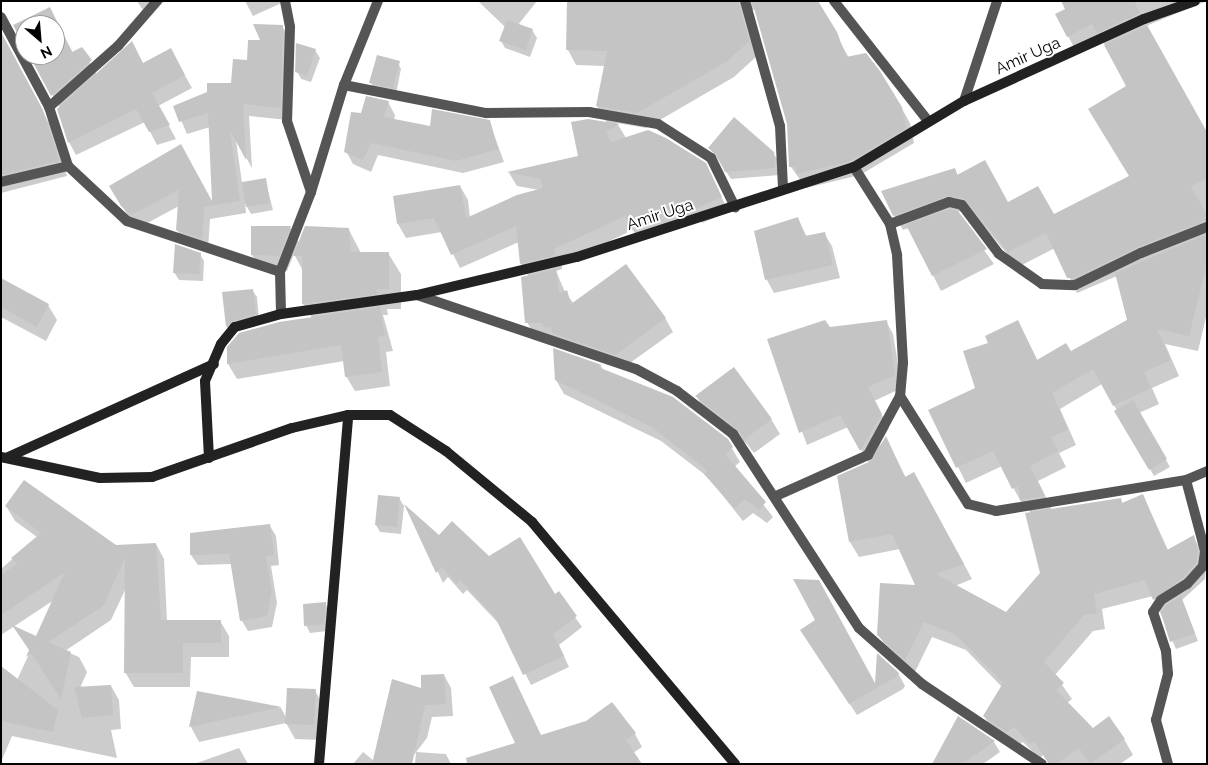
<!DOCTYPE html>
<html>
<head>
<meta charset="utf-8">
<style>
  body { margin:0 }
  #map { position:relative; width:1208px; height:765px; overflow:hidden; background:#fff; font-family:Raleway,sans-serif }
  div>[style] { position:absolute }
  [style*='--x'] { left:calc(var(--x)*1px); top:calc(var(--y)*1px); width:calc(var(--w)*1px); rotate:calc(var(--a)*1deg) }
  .shadow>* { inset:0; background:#0003 }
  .building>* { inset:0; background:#c4c4c4 }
  .street>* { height:10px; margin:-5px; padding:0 5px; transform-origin:5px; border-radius:5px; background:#555 }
  .secondary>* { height:10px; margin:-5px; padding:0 5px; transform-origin:5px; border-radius:5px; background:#222 }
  span { translate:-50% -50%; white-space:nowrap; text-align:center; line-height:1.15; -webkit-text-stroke:4px #fff; paint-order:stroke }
  .street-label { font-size:16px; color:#000 }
  .frame { position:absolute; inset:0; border:2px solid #000; pointer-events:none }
  .north { position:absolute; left:15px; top:15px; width:50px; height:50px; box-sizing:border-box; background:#fff; border:1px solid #999; border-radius:50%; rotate:153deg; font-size:14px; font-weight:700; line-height:20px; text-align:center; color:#000 }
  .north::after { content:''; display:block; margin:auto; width:18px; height:22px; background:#000; clip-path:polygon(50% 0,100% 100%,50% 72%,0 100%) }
</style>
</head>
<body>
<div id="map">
  <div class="shadow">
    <div style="clip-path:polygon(137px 1px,165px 1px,146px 15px)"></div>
    <div style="clip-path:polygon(245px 1px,286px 1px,253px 16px)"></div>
    <div style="clip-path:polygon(478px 1px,537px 1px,518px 25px,532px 30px,537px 38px,530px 57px,505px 48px,501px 41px,505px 27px)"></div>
    <div style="clip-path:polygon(569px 1px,818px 1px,849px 58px,901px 107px,910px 123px,914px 143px,860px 175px,806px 188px,791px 167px,788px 124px,756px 9px,749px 11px,757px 56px,734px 77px,646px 128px,617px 123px,626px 138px,705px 164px,729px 212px,702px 223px,697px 215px,638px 239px,633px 230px,562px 263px,562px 269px,556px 271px,565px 292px,574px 304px,665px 318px,673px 332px,623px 368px,535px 336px,527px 322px,529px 277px,521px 263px,519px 242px,460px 268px,442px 232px,406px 238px,398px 224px,460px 186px,468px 200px,470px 218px,539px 190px,517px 186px,509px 173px,579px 157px,607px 123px,597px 106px,605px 66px,576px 65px,568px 50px)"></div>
    <div style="clip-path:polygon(1063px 1px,1207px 1px,1146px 26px,1207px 133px,1207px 313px,1198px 351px,1165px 344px,1179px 376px,1152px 388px,1159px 404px,1139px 413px,1170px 467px,1154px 476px,1102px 384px,1060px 409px,1076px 445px,1059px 453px,1066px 467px,1038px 481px,1052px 510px,1120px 499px,1123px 504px,1143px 496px,1168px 550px,1193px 536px,1202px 552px,1206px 568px,1205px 579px,1182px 600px,1198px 641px,1176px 649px,1153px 596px,1102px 609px,1105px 629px,1093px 631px,1055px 675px,1072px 699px,1067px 703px,1093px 729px,1124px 739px,1133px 755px,1120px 764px,1049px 764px,1043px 755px,1040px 759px,1023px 742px,1016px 747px,993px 732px,984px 716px,1002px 687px,966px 650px,932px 637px,914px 674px,888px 651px,879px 635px,917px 586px,900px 549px,859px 557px,850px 542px,869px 463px,848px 427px,807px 445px,768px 340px,886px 321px,893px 334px,902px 388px,874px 401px,889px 428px,879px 446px,886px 439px,906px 478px,923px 489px,972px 579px,955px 586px,1006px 614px,1041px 573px,1031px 514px,1025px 503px,1022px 504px,1002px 466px,966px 483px,930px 411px,976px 389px,990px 343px,1018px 322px,1038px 361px,1071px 353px,1129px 320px,1117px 276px,1077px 293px,1055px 248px,1018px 267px,974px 214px,956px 211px,994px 264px,941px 291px,909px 228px,903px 230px,894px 215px,955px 169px,958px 176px,1008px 204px,1053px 215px,1131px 177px,1128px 86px,1101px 38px,1076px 51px,1068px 36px,1067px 9px)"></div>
    <div style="clip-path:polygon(50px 9px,73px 53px,81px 48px,97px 75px,143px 64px,178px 63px,192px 88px,158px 106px,176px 139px,157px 145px,145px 122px,76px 155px,69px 142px,60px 108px,30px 55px,55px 55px,55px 25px,25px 25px,25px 45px,15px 25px)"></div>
    <div style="clip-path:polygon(282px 26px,289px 38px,287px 120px,249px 116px,252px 168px,236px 140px,242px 183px,265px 179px,273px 210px,251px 214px,245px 203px,246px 213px,210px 219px,208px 250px,184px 242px,177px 230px,179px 206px,140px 227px,129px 218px,111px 186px,180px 146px,214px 206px,210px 127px,187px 134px,175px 106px,232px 84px,262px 41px)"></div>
    <div style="clip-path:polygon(1px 34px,51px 127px,67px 176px,1px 193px)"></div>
    <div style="clip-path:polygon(315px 50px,320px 58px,311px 82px,301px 79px,297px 71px)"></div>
    <div style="clip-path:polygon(397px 61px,401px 69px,396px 94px,375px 90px,371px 83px)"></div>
    <div style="clip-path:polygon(388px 102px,395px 115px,394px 120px,431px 128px,489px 121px,504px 162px,463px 173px,378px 155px,371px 172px,353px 164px,346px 151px,362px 115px)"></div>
    <div style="clip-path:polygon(710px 148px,773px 153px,778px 160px,779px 175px,731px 179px)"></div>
    <div style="clip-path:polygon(798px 219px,807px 237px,824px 233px,832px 246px,840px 278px,774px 293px,767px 280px)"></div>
    <div style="clip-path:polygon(290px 227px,300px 244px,349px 230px,361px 253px,388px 253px,401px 274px,401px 309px,387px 309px,388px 315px,383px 315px,393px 351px,386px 352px,390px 386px,355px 391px,346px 376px,344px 361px,237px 379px,228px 364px,229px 348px,312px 318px,303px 304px,303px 271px,294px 254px,287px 271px,261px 270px,252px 255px)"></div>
    <div style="clip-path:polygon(200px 254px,204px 261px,203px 281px,179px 280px,174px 272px)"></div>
    <div style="clip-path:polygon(1px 279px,48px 305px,57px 320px,46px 341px,1px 317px)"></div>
    <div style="clip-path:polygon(252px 290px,257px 297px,259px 321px,231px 333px,227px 327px,224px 293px)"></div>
    <div style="clip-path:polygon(554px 350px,601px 366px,604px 371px,727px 440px,740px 462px,734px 467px,773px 517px,767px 523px,753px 513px,743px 521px,708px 477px,661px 441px,564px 394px,556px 380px)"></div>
    <div style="clip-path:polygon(697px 397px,771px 419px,780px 434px,754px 453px,747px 444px,705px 411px)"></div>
    <div style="clip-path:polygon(399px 498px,404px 506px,401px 534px,380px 532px,376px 525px)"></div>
    <div style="clip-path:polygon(6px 506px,116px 546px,156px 544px,164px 559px,167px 621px,220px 621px,229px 636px,229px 657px,191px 657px,190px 687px,134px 687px,125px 672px,126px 588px,111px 620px,65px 651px,79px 657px,87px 672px,80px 688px,111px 686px,119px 700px,121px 729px,111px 730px,117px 758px,12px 736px,1px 762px,1px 667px,17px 680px,54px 600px,1px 635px,1px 569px,37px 537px,15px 521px)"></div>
    <div style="clip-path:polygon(408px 509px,439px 537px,489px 558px,555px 596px,558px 593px,582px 627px,559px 645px,569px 667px,531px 685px,501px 626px,467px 590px,463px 594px,448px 577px,443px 583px)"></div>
    <div style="clip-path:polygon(270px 526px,276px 536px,279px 565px,271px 566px,277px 603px,272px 627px,248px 631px,242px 621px,232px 564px,198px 565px,191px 555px)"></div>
    <div style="clip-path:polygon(325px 603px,329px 610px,327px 631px,310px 633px,306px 625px)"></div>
    <div style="clip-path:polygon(816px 620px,876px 687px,898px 673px,905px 686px,903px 689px,857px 715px,809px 642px)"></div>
    <div style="clip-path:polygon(444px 675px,451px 688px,453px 716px,432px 717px,427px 738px,407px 764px,353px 764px,363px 752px,374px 761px)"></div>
    <div style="clip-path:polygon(512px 677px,541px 736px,635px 734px,642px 747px,633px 753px,517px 744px)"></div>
    <div style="clip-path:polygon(315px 691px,324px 706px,322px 740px,295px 739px,286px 723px,199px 742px,191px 727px,198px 692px,281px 708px,287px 719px)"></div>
    <div style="clip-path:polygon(994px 742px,1000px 752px,983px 764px,933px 764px)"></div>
    <div style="clip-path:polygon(239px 748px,248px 764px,194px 764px)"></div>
    <div style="clip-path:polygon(416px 752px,446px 754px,451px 764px,415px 764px)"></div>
  </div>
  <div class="building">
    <div style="clip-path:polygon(567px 1px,738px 1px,751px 47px,748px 42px,726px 62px,637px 113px,596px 106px,607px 51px,566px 50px)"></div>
    <div style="clip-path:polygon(752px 1px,818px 1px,837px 32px,846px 57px,866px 53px,880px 71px,902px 107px,906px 128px,851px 161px,797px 174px,795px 167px,789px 167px,787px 124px)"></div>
    <div style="clip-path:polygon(1061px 1px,1134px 1px,1140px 13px,1097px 33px,1092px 24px,1067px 37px,1055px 14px,1065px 9px)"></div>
    <div style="clip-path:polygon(50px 7px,72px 52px,82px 47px,92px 60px,51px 96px,29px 55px,55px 55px,55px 25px,25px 25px,25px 47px,13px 25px)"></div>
    <div style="clip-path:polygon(507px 20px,533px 29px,526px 50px,499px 41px)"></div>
    <div style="clip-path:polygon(253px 24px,283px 25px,281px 108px,243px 104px,246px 160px,230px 130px,240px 201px,204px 207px,202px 239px,176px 230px,179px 190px,131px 215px,121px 206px,109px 186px,181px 144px,212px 201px,208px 113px,179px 122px,173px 106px,207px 92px,207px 83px,231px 83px,233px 59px,247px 60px,248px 40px,260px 40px)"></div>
    <div style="clip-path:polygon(1147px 25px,1207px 132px,1207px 178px,1191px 187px,1207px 214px,1207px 220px,1138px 247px,1074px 278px,1067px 278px,1046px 233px,1008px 252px,964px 198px,947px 196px,893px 216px,881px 191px,955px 168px,957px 175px,985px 160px,1008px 202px,1038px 186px,1054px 214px,1129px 176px,1088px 109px,1126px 86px,1104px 45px)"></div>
    <div style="clip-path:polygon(1px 32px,43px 110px,59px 161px,1px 175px)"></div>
    <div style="clip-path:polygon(132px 41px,143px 63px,171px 48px,185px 75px,152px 93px,170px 125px,149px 132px,136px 109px,68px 143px,57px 109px)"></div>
    <div style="clip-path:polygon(296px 43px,316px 49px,307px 76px,295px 72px)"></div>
    <div style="clip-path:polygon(377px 55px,400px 61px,393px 88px,369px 83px)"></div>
    <div style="clip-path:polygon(366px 96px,389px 101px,384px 117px,430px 126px,432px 109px,490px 120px,498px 149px,456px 161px,371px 143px,363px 160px,344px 152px,351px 112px,361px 113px)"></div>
    <div style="clip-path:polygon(734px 117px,774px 152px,775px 168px,725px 172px,717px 155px,708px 148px)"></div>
    <div style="clip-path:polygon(588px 119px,619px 124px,606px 132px,611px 142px,648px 130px,666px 138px,706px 163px,722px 197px,693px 210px,689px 201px,629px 226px,625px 216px,554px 249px,555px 255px,520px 264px,516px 226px,451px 255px,434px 218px,397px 224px,393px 196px,460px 185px,466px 218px,517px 195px,543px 188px,540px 179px,507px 172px,578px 156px,571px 122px)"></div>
    <div style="clip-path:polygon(266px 178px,270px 203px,246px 207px,242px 182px)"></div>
    <div style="clip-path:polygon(949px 209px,958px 211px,987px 249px,932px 276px,906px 225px)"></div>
    <div style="clip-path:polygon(798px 217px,805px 236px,825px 232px,833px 265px,765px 280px,754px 231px)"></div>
    <div style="clip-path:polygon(251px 226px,291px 226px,279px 256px,251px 255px)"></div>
    <div style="clip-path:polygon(305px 226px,349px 228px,351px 252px,389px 252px,389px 289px,376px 289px,377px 294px,302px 304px,302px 256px,293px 256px)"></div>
    <div style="clip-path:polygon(1207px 234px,1207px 263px,1189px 336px,1157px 329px,1171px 360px,1144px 372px,1151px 388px,1113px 406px,1093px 369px,1052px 393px,1068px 430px,1051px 437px,1058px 451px,1030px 466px,1045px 496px,1021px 500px,1018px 486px,1012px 489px,993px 451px,956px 468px,928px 410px,975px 388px,963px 351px,988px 343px,985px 336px,1018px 320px,1037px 360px,1066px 343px,1071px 351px,1127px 320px,1115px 273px)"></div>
    <div style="clip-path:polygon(175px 244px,201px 253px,199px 274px,173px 273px)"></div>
    <div style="clip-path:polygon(626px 264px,666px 318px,615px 355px,552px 333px,551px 326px,544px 328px,542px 323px,525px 323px,521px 277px,556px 269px,559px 293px,567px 290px,571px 304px)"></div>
    <div style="clip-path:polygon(1px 278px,49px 304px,37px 327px,1px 307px)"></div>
    <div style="clip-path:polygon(253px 289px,256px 314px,233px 321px,226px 327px,222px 292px)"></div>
    <div style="clip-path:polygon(380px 307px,385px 336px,378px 337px,382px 372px,345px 377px,341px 345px,227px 364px,227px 347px,239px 333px,279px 322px)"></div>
    <div style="clip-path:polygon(825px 320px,830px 327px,887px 320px,895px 375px,868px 387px,882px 414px,860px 451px,840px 415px,799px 433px,767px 339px)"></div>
    <div style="clip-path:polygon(553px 348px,602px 365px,598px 367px,673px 397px,728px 439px,733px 447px,725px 454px,766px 502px,759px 510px,745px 499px,734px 508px,704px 474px,708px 471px,652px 427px,555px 380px)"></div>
    <div style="clip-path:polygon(734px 367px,772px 419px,745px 439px,737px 429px,695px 396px)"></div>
    <div style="clip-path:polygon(1133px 400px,1167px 459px,1149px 470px,1114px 411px)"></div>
    <div style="clip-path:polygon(886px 436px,905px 477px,914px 472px,964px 564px,936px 574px,1006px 612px,1040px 573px,1025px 513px,1121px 498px,1122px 503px,1143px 494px,1167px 550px,1194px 535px,1198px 551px,1196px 563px,1183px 578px,1153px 600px,1145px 580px,1094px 594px,1097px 613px,1084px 615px,1044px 662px,1064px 683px,1056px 690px,1093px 728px,1109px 716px,1125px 739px,1090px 764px,1079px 748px,1056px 764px,1049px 764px,1034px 741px,1030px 744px,1014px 727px,1007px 732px,983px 716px,1003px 683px,956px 635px,924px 622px,905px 660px,877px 635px,880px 583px,915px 585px,892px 534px,849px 542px,837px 476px,871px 461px)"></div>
    <div style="clip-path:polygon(24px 480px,116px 545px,156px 543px,161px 620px,221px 620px,221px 643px,183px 643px,183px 673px,124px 673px,125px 558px,103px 606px,48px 642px,71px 652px,61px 699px,31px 653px,26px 657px,29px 650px,12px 625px,36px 636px,65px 572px,1px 615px,1px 575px,17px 564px,11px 558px,41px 533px,5px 506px)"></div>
    <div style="clip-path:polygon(378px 495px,400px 497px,397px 527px,375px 525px)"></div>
    <div style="clip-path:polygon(404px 504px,439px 535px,452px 521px,489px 556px,520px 537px,555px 594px,559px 591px,577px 616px,553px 634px,564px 656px,523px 675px,495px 617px,460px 580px,457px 584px,442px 567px,436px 573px)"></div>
    <div style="clip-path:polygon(270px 524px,274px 555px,266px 556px,272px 591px,267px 616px,240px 621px,229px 554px,190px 555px,190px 533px)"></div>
    <div style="clip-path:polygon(793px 579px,819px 580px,875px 683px,877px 653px,899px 673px,896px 677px,849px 704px,800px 630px,815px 620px)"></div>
    <div style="clip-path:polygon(1181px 596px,1195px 633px,1170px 642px,1161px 613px,1166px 605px)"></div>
    <div style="clip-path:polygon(326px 602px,324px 624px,304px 626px,303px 604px)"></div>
    <div style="clip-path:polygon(1px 666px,58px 710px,53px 732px,1px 721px)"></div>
    <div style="clip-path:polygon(444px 674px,446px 704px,425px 705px,412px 764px,372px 764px,392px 679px,421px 688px,421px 675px)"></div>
    <div style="clip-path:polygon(513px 676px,541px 735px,586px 721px,612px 702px,636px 733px,626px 740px,642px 764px,467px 764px,466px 758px,515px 743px,489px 687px)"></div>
    <div style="clip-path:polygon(111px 685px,113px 715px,82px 718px,74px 687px)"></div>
    <div style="clip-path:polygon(287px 688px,316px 689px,314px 725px,285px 724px)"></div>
    <div style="clip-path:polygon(197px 691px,282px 707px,189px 727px)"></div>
    <div style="clip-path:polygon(958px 716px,995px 741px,962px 764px,932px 764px)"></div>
  </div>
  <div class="street">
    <div style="--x:285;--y:1;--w:26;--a:79"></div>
    <div style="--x:290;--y:27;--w:94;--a:91.8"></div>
    <div style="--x:287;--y:121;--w:75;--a:71.3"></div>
    <div style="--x:745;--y:1;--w:130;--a:74.4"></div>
    <div style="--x:780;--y:126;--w:62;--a:87.2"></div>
    <div style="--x:834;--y:1;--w:152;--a:51.9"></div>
    <div style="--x:1;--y:17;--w:102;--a:61.9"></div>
    <div style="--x:49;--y:107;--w:62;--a:72.1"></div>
    <div style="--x:344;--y:85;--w:145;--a:11.2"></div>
    <div style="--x:486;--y:113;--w:103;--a:-0.6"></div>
    <div style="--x:589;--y:112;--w:70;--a:9.9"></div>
    <div style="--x:658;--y:124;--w:63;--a:32.7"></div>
    <div style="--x:711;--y:158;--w:55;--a:63.9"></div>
    <div style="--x:964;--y:101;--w:105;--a:-71.7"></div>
    <div style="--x:49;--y:107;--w:92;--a:-41.5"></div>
    <div style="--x:118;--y:46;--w:60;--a:-49.1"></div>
    <div style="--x:854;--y:167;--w:67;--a:57.7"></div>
    <div style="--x:890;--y:224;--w:63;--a:-20.4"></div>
    <div style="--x:949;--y:202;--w:13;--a:13"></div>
    <div style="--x:962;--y:205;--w:61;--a:52.9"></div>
    <div style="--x:999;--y:254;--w:52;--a:34.9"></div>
    <div style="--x:1042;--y:284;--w:33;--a:2"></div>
    <div style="--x:1075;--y:285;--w:73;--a:-25.9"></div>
    <div style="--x:1141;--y:253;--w:71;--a:-21.5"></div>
    <div style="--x:1;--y:182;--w:69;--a:-13.4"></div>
    <div style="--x:68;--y:166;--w:81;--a:43"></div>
    <div style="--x:127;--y:221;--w:161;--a:18.4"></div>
    <div style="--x:280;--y:272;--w:42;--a:88.6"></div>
    <div style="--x:890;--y:224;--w:32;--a:77"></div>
    <div style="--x:897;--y:255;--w:108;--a:86.8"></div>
    <div style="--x:903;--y:363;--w:33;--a:95"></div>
    <div style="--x:900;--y:396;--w:128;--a:57.8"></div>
    <div style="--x:968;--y:504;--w:29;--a:14"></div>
    <div style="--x:996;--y:511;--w:193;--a:-9.3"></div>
    <div style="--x:1186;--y:480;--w:23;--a:-23"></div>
    <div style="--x:280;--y:272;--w:86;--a:-68.8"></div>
    <div style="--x:311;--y:192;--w:112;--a:-72.9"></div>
    <div style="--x:344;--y:85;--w:91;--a:-68"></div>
    <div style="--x:417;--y:295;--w:231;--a:18.7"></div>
    <div style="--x:636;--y:369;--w:47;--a:28.2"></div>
    <div style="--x:677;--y:391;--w:71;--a:37.5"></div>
    <div style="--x:733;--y:434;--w:231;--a:57"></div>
    <div style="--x:859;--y:628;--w:84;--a:41.6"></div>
    <div style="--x:922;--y:684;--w:144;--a:33.7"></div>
    <div style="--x:776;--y:496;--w:101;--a:-24"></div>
    <div style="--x:868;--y:455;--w:67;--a:-61.5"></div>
    <div style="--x:1168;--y:764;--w:46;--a:-105.3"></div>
    <div style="--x:1156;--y:720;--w:48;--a:-75.4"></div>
    <div style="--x:1168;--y:674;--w:23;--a:-95"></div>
    <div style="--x:1166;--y:651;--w:41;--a:-108.4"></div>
    <div style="--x:1153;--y:612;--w:14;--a:-56"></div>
    <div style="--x:1161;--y:600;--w:31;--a:-32"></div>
    <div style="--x:1187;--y:584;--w:24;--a:-48"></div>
    <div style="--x:1203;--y:566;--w:15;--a:-82"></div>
    <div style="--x:1205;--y:551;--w:73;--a:-105"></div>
  </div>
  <div class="secondary">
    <div style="--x:1;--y:457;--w:101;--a:12"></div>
    <div style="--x:100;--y:478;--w:52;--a:-1.1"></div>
    <div style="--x:152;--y:477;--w:148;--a:-19.3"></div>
    <div style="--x:292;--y:428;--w:57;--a:-13.1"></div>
    <div style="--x:348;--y:415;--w:42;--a:0"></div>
    <div style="--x:390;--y:415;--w:67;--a:32.7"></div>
    <div style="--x:446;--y:451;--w:112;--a:39.5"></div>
    <div style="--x:532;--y:522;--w:316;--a:50"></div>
    <div style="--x:6;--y:458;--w:228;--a:-24.3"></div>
    <div style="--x:209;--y:458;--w:77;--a:-93"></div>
    <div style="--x:205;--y:381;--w:40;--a:-66.6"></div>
    <div style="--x:221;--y:344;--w:22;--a:-51"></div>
    <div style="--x:235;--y:327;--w:48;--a:-15.8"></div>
    <div style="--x:281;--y:314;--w:137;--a:-8"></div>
    <div style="--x:417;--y:295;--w:164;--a:-13.4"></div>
    <div style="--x:577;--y:257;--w:291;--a:-18"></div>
    <div style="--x:854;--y:167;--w:128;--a:-31"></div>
    <div style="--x:964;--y:101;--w:198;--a:-24.5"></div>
    <div style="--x:1144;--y:19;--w:54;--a:-19.4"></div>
    <div style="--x:319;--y:764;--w:350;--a:-85.2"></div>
  </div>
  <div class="street-label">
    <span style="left:1028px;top:56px;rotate:-24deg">Amir Uga</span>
    <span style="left:660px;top:215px;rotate:-18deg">Amir Uga</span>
  </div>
  <div class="frame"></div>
  <div class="north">N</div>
</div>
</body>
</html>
